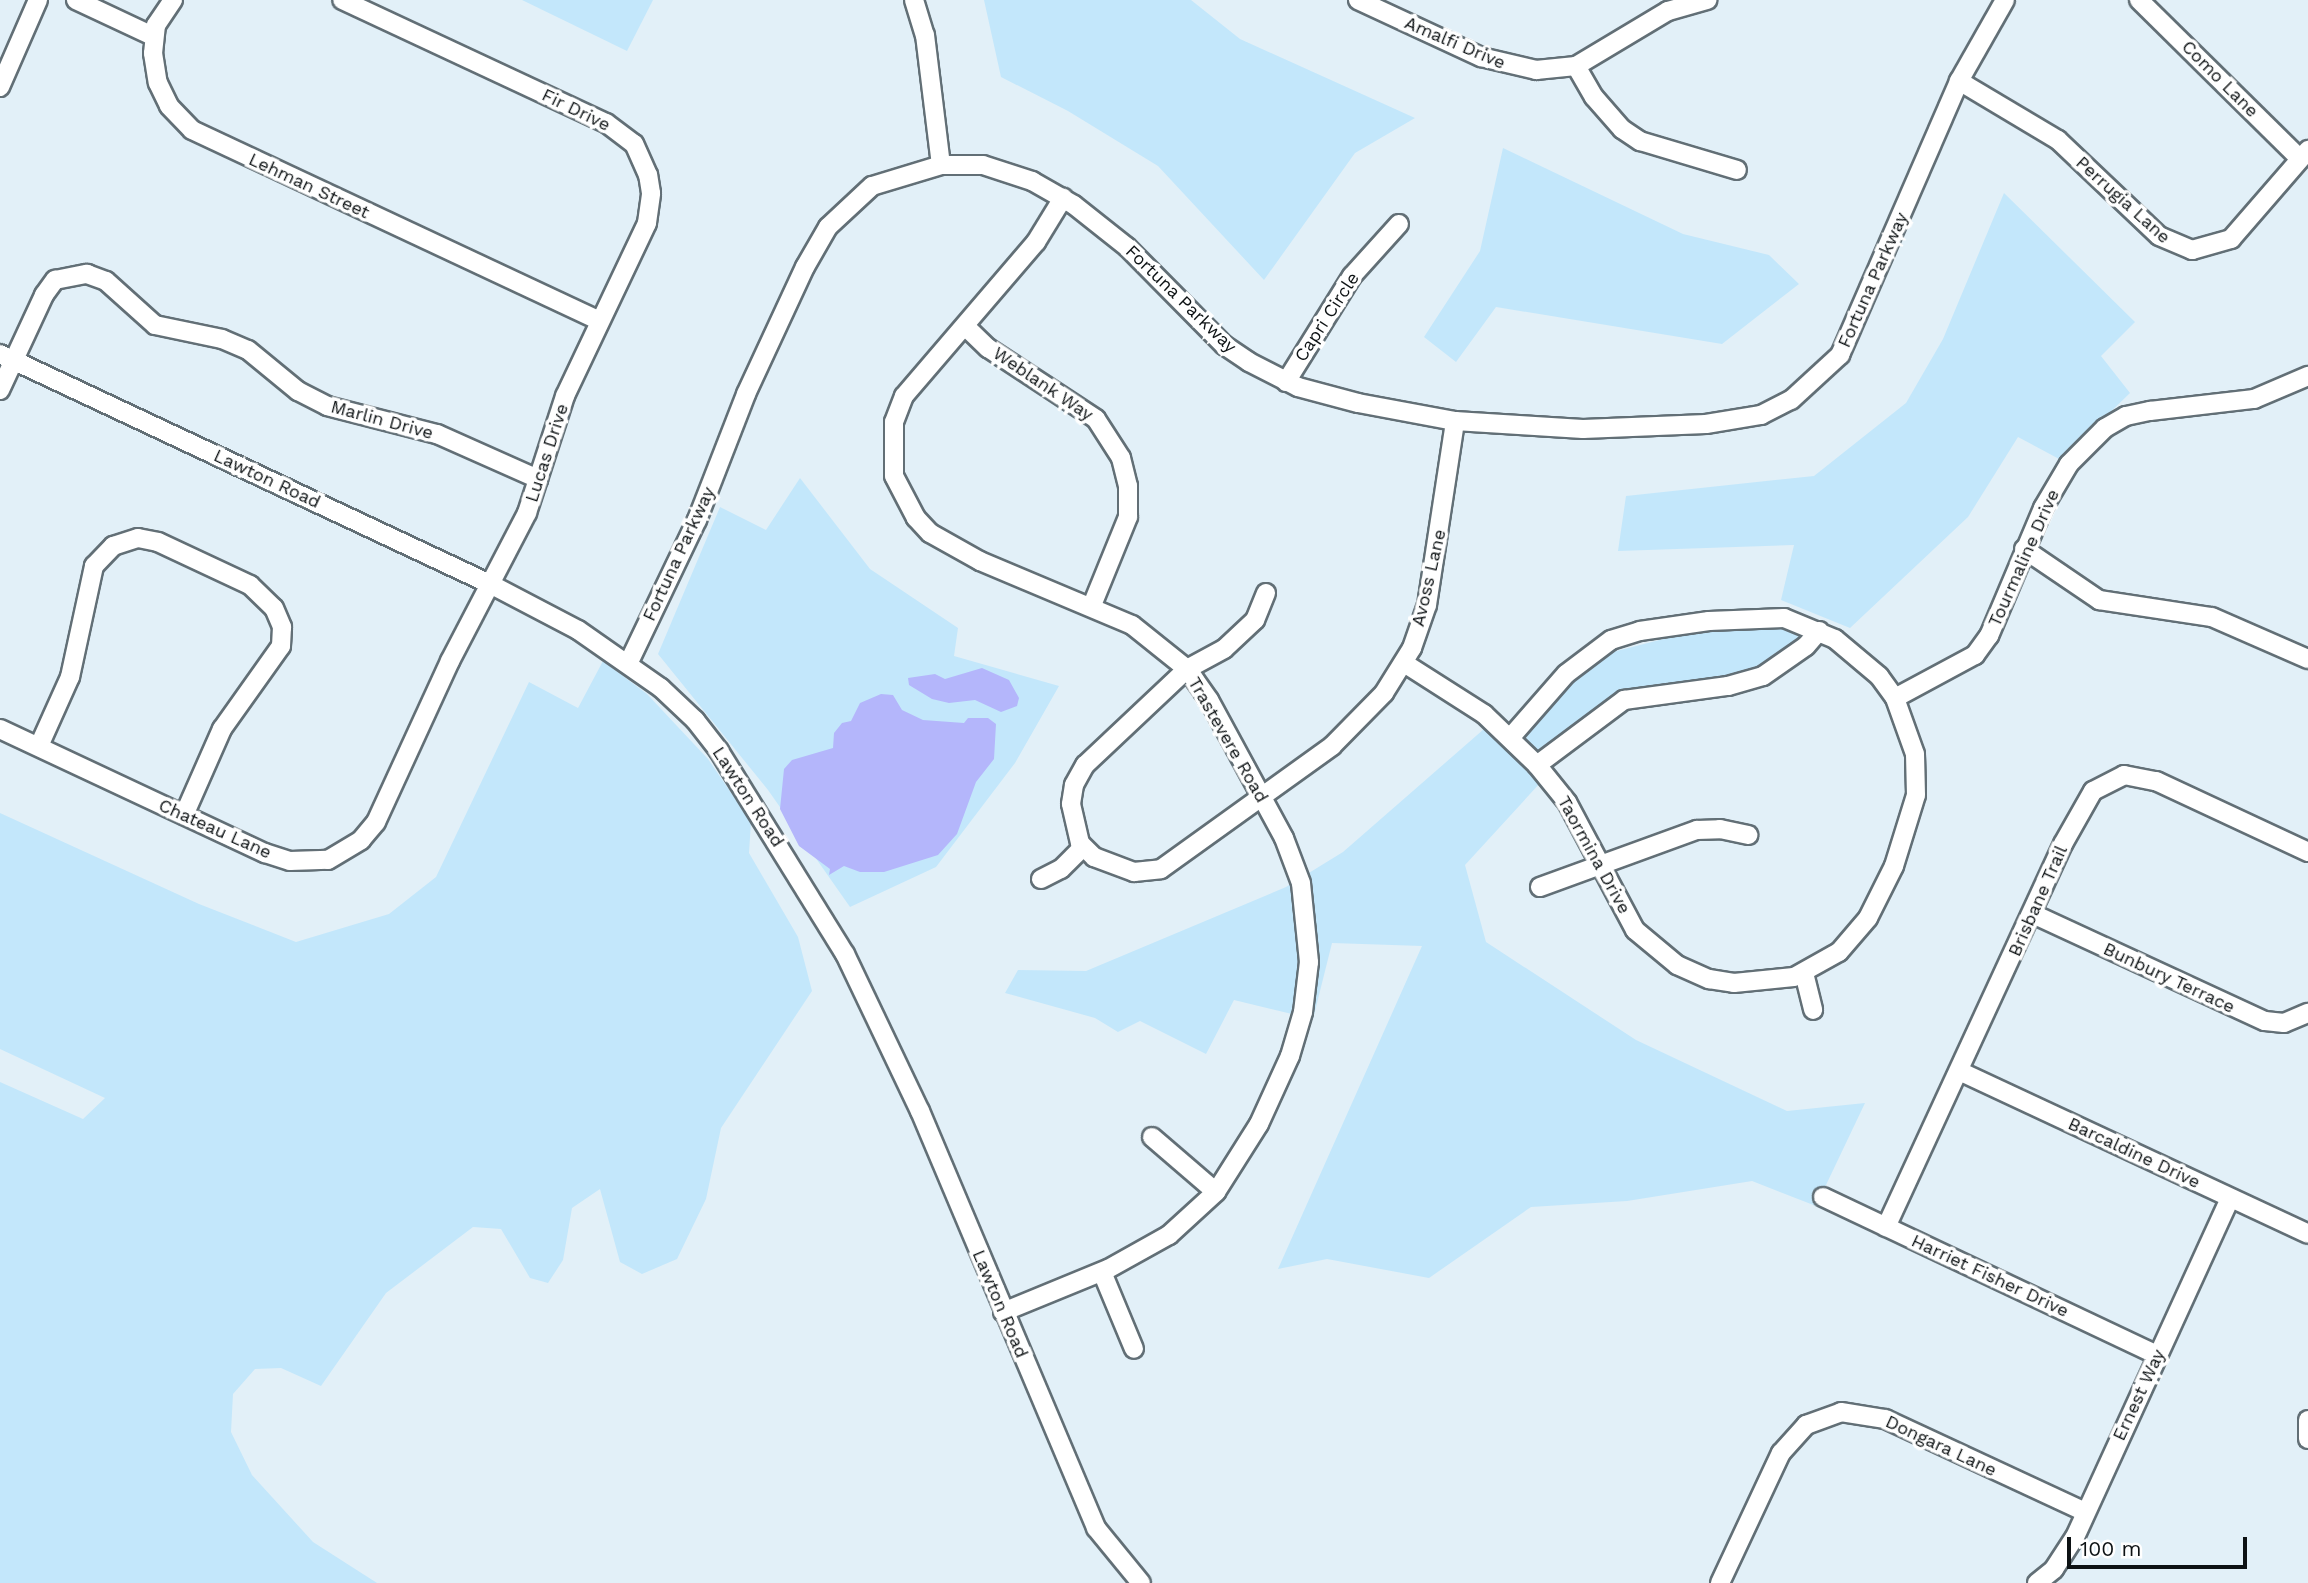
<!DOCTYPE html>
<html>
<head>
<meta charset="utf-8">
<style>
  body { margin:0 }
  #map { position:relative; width:2308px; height:1583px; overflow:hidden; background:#e2f0f8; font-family:"Work Sans",sans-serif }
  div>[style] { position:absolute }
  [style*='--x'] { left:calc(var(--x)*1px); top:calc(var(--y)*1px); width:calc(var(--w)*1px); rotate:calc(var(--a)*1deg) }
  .green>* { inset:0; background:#c3e7fb }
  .water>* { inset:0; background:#b4b6fb }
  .roads { filter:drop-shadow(2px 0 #626f76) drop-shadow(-2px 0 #626f76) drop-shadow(0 2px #626f76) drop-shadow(0 -2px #626f76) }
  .minor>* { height:18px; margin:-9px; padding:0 9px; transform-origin:9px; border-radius:9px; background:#fff }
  span { translate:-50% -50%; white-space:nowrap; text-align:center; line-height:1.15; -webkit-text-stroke:7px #fff; paint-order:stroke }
  .street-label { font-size:18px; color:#0d1214 }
  .scale { position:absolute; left:2067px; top:1537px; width:180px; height:32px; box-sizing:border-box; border:4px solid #0d1214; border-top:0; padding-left:9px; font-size:21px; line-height:24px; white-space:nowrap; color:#0d1214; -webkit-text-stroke:5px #fff; paint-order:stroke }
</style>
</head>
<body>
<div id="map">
  <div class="green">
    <div style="clip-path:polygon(522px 0,653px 0,627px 51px)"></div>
    <div style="clip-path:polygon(984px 0,1191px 0,1240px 39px,1415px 118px,1355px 153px,1264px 280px,1158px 166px,1068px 111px,1001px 77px)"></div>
    <div style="clip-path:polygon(1503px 148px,1683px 234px,1769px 255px,1799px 284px,1722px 344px,1496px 307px,1456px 362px,1424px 337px,1480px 251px)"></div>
    <div style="clip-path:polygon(2004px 193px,2135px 322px,2101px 356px,2130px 393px,2061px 460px,2018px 437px,1968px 517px,1850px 628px,1781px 600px,1794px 545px,1618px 551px,1626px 496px,1814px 476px,1906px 403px,1943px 339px)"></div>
    <div style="clip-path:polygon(800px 478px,870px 569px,958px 628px,954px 656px,1059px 686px,1015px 763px,936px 867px,850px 907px,768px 790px,658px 654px,720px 507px,766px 530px)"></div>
    <div style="clip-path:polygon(1730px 622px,1785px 626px,1802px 640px,1748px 674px,1629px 690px,1546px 747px,1527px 769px,1541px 782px,1465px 865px,1486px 942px,1636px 1040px,1787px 1111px,1865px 1103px,1816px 1206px,1752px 1181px,1627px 1201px,1531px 1207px,1429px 1278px,1327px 1259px,1278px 1269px,1422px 946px,1332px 943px,1313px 1019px,1234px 1000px,1206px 1054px,1140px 1021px,1118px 1032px,1095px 1018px,1005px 993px,1018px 970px,1086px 971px,1286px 887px,1343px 852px,1484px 729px,1507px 750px,1597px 656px)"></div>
    <div style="clip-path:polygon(603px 661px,647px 694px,708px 759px,751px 822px,749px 853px,798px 937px,812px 991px,721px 1128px,706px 1199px,677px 1259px,642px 1274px,620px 1262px,600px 1189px,572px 1208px,563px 1260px,548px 1283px,530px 1278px,501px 1229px,473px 1227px,386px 1293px,321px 1386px,281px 1368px,255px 1369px,233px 1394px,231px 1432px,252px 1475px,313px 1542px,377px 1583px,0 1583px,0 1082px,83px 1119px,105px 1098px,0 1049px,0 813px,199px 904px,296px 942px,389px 914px,436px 877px,529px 682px,578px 708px)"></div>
  </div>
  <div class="water">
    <div style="clip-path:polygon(982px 668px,1009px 680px,1019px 698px,1017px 706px,1001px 712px,975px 700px,949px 703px,932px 699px,909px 685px,908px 678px,935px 674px,945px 679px)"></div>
    <div style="clip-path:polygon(881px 694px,893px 695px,902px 710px,923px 720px,964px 723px,968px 718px,988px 718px,996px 724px,994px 759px,976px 782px,957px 834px,938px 855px,884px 872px,860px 872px,844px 866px,829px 875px,830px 869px,799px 846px,780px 809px,784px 769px,792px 760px,833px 748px,834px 733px,842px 723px,851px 721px,860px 703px)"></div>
  </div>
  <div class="roads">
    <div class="minor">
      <div style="--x:76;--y:0;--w:85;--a:25.1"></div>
      <div style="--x:173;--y:0;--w:30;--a:124"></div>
      <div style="--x:156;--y:25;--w:28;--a:96"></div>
      <div style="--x:153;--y:53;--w:30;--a:81"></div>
      <div style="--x:158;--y:83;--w:25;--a:64"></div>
      <div style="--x:169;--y:106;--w:33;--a:46"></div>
      <div style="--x:192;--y:130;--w:450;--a:25.1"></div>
      <div style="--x:914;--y:0;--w:37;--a:73"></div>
      <div style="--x:925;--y:35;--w:131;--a:83"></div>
      <div style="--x:1358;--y:0;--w:136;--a:24.9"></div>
      <div style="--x:1481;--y:57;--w:57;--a:13.3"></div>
      <div style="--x:1536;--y:70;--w:40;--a:-5.7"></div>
      <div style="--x:1576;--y:66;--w:107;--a:-30.9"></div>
      <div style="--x:1668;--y:11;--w:41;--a:-15.8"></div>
      <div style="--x:2139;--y:0;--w:226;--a:44.6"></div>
      <div style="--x:1576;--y:66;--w:36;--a:60"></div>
      <div style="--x:1594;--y:97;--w:43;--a:48.8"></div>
      <div style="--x:1622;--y:129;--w:22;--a:34"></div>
      <div style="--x:1640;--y:141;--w:101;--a:16.6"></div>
      <div style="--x:1959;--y:81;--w:115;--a:30.8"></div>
      <div style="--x:2058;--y:140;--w:139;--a:43.5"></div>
      <div style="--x:2159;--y:236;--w:36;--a:23"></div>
      <div style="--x:2192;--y:250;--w:41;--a:-15.8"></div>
      <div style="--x:2231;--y:239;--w:118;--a:-49.1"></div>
      <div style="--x:0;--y:87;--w:95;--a:-66.4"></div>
      <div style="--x:965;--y:326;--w:32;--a:44"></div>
      <div style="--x:988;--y:348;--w:129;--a:33.3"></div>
      <div style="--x:1096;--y:419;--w:46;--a:57.3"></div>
      <div style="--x:1121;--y:458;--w:29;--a:76"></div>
      <div style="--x:1128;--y:486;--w:31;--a:90"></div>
      <div style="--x:1128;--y:517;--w:95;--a:112.2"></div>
      <div style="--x:0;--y:354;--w:544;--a:25.15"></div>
      <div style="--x:492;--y:585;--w:97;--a:27.6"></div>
      <div style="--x:578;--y:630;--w:101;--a:34.9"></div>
      <div style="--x:661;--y:688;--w:47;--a:43.3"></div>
      <div style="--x:695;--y:720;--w:39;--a:52"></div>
      <div style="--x:719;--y:751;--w:239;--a:58.2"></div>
      <div style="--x:845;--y:954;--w:174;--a:64.5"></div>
      <div style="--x:920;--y:1111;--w:453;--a:67.1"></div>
      <div style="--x:1096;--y:1528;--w:71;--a:50.7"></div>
      <div style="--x:1286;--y:382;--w:125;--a:-58.1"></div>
      <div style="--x:1352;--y:276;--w:70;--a:-47.9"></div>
      <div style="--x:0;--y:390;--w:105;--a:-65.1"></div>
      <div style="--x:44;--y:295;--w:19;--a:-54"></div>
      <div style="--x:55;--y:280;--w:33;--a:-11"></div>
      <div style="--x:87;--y:274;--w:20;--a:20"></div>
      <div style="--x:106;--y:281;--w:66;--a:41.9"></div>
      <div style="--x:155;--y:325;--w:68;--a:11.8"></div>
      <div style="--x:222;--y:339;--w:28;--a:23"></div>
      <div style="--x:248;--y:350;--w:65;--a:39.4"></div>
      <div style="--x:298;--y:391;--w:33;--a:27"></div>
      <div style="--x:327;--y:406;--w:114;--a:14.3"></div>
      <div style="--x:437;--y:434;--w:111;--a:24"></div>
      <div style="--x:2024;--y:549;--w:91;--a:34.2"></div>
      <div style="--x:2099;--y:600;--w:114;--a:8.6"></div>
      <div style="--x:2212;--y:617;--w:105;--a:23.6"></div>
      <div style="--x:1266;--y:593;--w:29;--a:112"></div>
      <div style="--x:1255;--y:620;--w:42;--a:136.9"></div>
      <div style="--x:1224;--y:649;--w:42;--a:151.6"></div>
      <div style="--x:1187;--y:669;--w:140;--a:136.7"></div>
      <div style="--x:1085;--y:765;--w:23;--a:119"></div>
      <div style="--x:1074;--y:785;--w:19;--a:99"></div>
      <div style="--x:1071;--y:804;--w:40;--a:77"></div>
      <div style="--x:1080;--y:843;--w:20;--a:45"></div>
      <div style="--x:1094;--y:857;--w:43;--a:20.6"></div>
      <div style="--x:1134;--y:872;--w:27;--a:-6"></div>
      <div style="--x:1161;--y:869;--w:211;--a:-35.7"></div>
      <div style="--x:1332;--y:746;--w:74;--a:-45.5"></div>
      <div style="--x:1384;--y:693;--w:53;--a:-58.1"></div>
      <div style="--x:1412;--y:648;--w:46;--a:-70.8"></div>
      <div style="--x:1427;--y:605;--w:186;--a:-81.3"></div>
      <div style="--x:1404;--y:663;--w:95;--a:32.5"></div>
      <div style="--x:1484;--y:714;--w:74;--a:43.9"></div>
      <div style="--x:1537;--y:765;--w:48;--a:51"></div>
      <div style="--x:1567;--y:802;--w:145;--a:62"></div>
      <div style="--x:1635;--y:930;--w:55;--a:39.8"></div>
      <div style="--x:1677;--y:965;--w:35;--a:24"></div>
      <div style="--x:1709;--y:979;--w:25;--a:9"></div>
      <div style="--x:1734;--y:983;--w:60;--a:-5.7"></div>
      <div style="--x:1794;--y:977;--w:51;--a:-29.1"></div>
      <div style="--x:1839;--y:952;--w:45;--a:-49.5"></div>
      <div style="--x:1868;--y:918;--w:58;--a:-63.4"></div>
      <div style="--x:1894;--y:866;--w:74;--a:-72.8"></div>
      <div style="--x:1916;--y:795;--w:41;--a:-91.4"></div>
      <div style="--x:1915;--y:754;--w:59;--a:-109.7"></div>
      <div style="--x:1895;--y:698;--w:27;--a:-126"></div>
      <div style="--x:1879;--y:676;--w:57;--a:-139.9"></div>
      <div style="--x:1835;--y:639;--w:55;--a:-157.6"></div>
      <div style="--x:1784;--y:618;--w:75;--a:177.7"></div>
      <div style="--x:1709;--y:621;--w:70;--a:171.8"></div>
      <div style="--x:1640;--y:631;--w:30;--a:163"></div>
      <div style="--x:1611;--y:640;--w:56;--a:142.9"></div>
      <div style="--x:1566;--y:674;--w:85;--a:131.2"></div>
      <div style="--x:628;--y:664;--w:160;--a:-64.4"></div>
      <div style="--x:697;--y:520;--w:135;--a:-68.7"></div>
      <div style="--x:746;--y:394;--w:140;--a:-65.1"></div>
      <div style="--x:805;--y:267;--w:46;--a:-60.1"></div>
      <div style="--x:828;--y:227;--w:60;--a:-43"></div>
      <div style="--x:872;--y:186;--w:72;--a:-16.9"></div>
      <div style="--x:941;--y:165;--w:42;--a:0"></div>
      <div style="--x:983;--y:165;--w:52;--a:18.1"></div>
      <div style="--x:1032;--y:181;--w:48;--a:29.7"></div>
      <div style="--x:1074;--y:205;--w:68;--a:38.4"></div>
      <div style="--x:1127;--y:247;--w:138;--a:45.3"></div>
      <div style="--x:1224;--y:345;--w:30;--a:34"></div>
      <div style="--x:1249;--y:362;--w:55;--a:27"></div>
      <div style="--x:1298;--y:387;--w:62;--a:14.9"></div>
      <div style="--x:1358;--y:403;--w:99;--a:10.5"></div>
      <div style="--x:1455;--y:421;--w:128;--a:3.6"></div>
      <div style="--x:1583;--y:429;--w:123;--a:-2.3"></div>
      <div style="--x:1706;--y:424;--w:56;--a:-9.3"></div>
      <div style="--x:1761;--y:415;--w:34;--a:-27"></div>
      <div style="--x:1791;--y:400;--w:67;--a:-42.6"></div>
      <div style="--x:1840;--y:355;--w:299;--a:-66.5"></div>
      <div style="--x:1959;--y:81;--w:93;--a:-60.4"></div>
      <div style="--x:1895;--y:698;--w:91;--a:-28.3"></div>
      <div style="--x:1975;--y:655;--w:24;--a:-54"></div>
      <div style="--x:1989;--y:636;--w:139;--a:-67.1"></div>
      <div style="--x:2043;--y:508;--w:51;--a:-59.4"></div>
      <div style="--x:2069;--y:464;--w:51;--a:-45"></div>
      <div style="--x:2105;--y:428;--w:24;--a:-30"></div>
      <div style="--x:2126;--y:416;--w:25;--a:-12"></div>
      <div style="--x:2150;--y:411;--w:105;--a:-6.6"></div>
      <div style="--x:2254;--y:399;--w:59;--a:-23.1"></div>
      <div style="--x:0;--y:729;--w:293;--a:25.1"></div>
      <div style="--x:265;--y:853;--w:26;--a:18"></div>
      <div style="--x:290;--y:861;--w:38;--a:-2"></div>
      <div style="--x:328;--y:860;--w:39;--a:-31"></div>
      <div style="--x:361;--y:840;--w:23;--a:-50"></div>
      <div style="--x:376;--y:822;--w:177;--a:-65.3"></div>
      <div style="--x:450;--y:661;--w:167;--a:-62.5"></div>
      <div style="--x:527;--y:513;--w:123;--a:-72"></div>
      <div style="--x:565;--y:396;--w:191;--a:-64.6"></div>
      <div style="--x:647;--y:223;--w:30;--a:-82"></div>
      <div style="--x:651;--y:193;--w:18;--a:-99"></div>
      <div style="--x:648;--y:175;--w:34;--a:-114"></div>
      <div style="--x:634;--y:144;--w:35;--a:-143"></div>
      <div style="--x:606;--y:123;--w:291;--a:-155"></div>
      <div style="--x:39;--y:746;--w:76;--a:-65.8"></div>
      <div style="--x:70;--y:677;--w:114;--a:-77.8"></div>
      <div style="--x:94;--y:566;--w:28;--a:-46"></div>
      <div style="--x:113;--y:546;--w:26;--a:-18"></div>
      <div style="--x:138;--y:538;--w:20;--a:11"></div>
      <div style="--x:158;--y:542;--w:102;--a:25.1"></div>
      <div style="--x:250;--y:585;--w:33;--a:44"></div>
      <div style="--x:274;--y:608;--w:21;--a:67"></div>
      <div style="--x:282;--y:627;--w:19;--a:93"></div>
      <div style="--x:281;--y:646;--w:102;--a:125.4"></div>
      <div style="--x:222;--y:729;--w:94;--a:113.8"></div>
      <div style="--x:1537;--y:765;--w:109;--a:-36.8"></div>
      <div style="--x:1624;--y:700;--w:105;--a:-7.7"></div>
      <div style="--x:1728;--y:686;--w:36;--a:-16"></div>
      <div style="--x:1763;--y:676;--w:52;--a:-34.9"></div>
      <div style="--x:1806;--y:646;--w:20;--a:-49"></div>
      <div style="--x:1041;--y:879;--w:22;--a:-27"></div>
      <div style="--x:1061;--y:869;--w:31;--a:-45"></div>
      <div style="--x:1540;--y:887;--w:167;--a:-20"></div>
      <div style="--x:1697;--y:830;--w:23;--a:-2"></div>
      <div style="--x:1720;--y:829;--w:29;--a:12"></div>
      <div style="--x:2033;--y:914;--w:255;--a:24.8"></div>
      <div style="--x:2265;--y:1021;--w:19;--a:6"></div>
      <div style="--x:2284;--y:1023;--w:26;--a:-23"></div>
      <div style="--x:1804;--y:973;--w:38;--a:76"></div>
      <div style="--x:1959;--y:1071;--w:385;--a:25"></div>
      <div style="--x:1152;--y:1137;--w:84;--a:40.7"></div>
      <div style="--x:1823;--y:1197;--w:369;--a:25.3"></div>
      <div style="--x:1886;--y:1227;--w:422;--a:-65.2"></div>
      <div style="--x:2063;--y:844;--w:61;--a:-60.5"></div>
      <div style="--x:2093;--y:791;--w:35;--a:-27"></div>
      <div style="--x:2124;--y:775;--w:33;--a:11"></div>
      <div style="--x:2156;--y:781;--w:168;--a:25"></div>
      <div style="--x:1102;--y:1272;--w:83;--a:67.4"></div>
      <div style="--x:1003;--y:1312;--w:113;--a:-22.3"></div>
      <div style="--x:1108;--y:1269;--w:70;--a:-29.1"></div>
      <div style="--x:1169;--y:1235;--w:64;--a:-42.5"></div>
      <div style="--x:1216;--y:1192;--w:80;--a:-57.7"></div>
      <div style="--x:1259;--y:1124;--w:75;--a:-65.5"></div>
      <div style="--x:1290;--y:1056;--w:46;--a:-73.5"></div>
      <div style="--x:1303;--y:1012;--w:50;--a:-83.2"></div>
      <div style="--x:1309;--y:962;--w:79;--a:-95.8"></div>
      <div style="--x:1301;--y:883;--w:48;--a:-110.7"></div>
      <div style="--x:1284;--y:838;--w:157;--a:-118.5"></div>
      <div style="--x:1209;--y:700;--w:38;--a:-125"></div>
      <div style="--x:1187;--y:669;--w:70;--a:-141.3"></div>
      <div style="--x:1132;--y:625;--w:165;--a:-157.2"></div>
      <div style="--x:980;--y:561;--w:57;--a:-150.8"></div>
      <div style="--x:930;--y:533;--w:21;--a:-133"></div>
      <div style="--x:916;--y:518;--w:47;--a:-117.6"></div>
      <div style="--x:894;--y:476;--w:54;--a:-90"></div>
      <div style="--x:894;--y:422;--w:28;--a:-69"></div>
      <div style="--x:904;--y:396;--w:203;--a:-49.4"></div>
      <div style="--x:1036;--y:242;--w:52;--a:-58.5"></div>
      <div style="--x:2308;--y:1420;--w:19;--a:90"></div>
      <div style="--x:1720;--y:1583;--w:144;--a:-64.9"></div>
      <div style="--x:1781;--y:1453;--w:38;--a:-48"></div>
      <div style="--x:1806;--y:1425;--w:37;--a:-20"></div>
      <div style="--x:1841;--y:1412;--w:45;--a:9"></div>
      <div style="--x:1885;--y:1419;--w:221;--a:24.9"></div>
      <div style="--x:2037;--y:1583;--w:22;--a:-39"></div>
      <div style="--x:2054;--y:1569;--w:38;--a:-57"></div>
      <div style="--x:2075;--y:1537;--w:372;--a:-65.4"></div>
    </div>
  </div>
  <div class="street-label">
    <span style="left:1455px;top:43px;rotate:23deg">Amalfi Drive</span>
    <span style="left:2220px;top:79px;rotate:45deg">Como Lane</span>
    <span style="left:576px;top:110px;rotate:26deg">Fir Drive</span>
    <span style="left:309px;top:186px;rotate:25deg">Lehman Street</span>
    <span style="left:2123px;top:200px;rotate:42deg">Perrugia Lane</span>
    <span style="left:1873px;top:280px;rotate:-66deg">Fortuna Parkway</span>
    <span style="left:1181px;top:299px;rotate:44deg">Fortuna Parkway</span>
    <span style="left:1327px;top:317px;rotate:-57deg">Capri Circle</span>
    <span style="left:1043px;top:384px;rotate:34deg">Weblank Way</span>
    <span style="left:382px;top:420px;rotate:15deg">Marlin Drive</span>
    <span style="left:547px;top:453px;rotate:-72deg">Lucas Drive</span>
    <span style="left:267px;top:479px;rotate:25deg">Lawton Road</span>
    <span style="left:679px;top:554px;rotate:-65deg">Fortuna Parkway</span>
    <span style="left:2024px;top:558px;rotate:-66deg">Tourmaline Drive</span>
    <span style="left:1429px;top:578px;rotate:-77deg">Avoss Lane</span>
    <span style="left:1228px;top:740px;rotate:60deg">Trastevere Road</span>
    <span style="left:748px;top:797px;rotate:57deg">Lawton Road</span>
    <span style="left:215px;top:829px;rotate:24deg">Chateau Lane</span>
    <span style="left:1594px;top:855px;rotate:61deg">Taormina Drive</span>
    <span style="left:2038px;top:901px;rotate:-66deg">Brisbane Trail</span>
    <span style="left:2169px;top:978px;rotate:25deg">Bunbury Terrace</span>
    <span style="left:2134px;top:1153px;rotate:25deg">Barcaldine Drive</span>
    <span style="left:1990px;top:1276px;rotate:25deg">Harriet Fisher Drive</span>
    <span style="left:1000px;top:1304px;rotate:67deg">Lawton Road</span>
    <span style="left:2139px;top:1395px;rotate:-65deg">Ernest Way</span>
    <span style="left:1941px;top:1446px;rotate:25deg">Dongara Lane</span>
  </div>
  <div class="scale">100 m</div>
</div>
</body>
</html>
